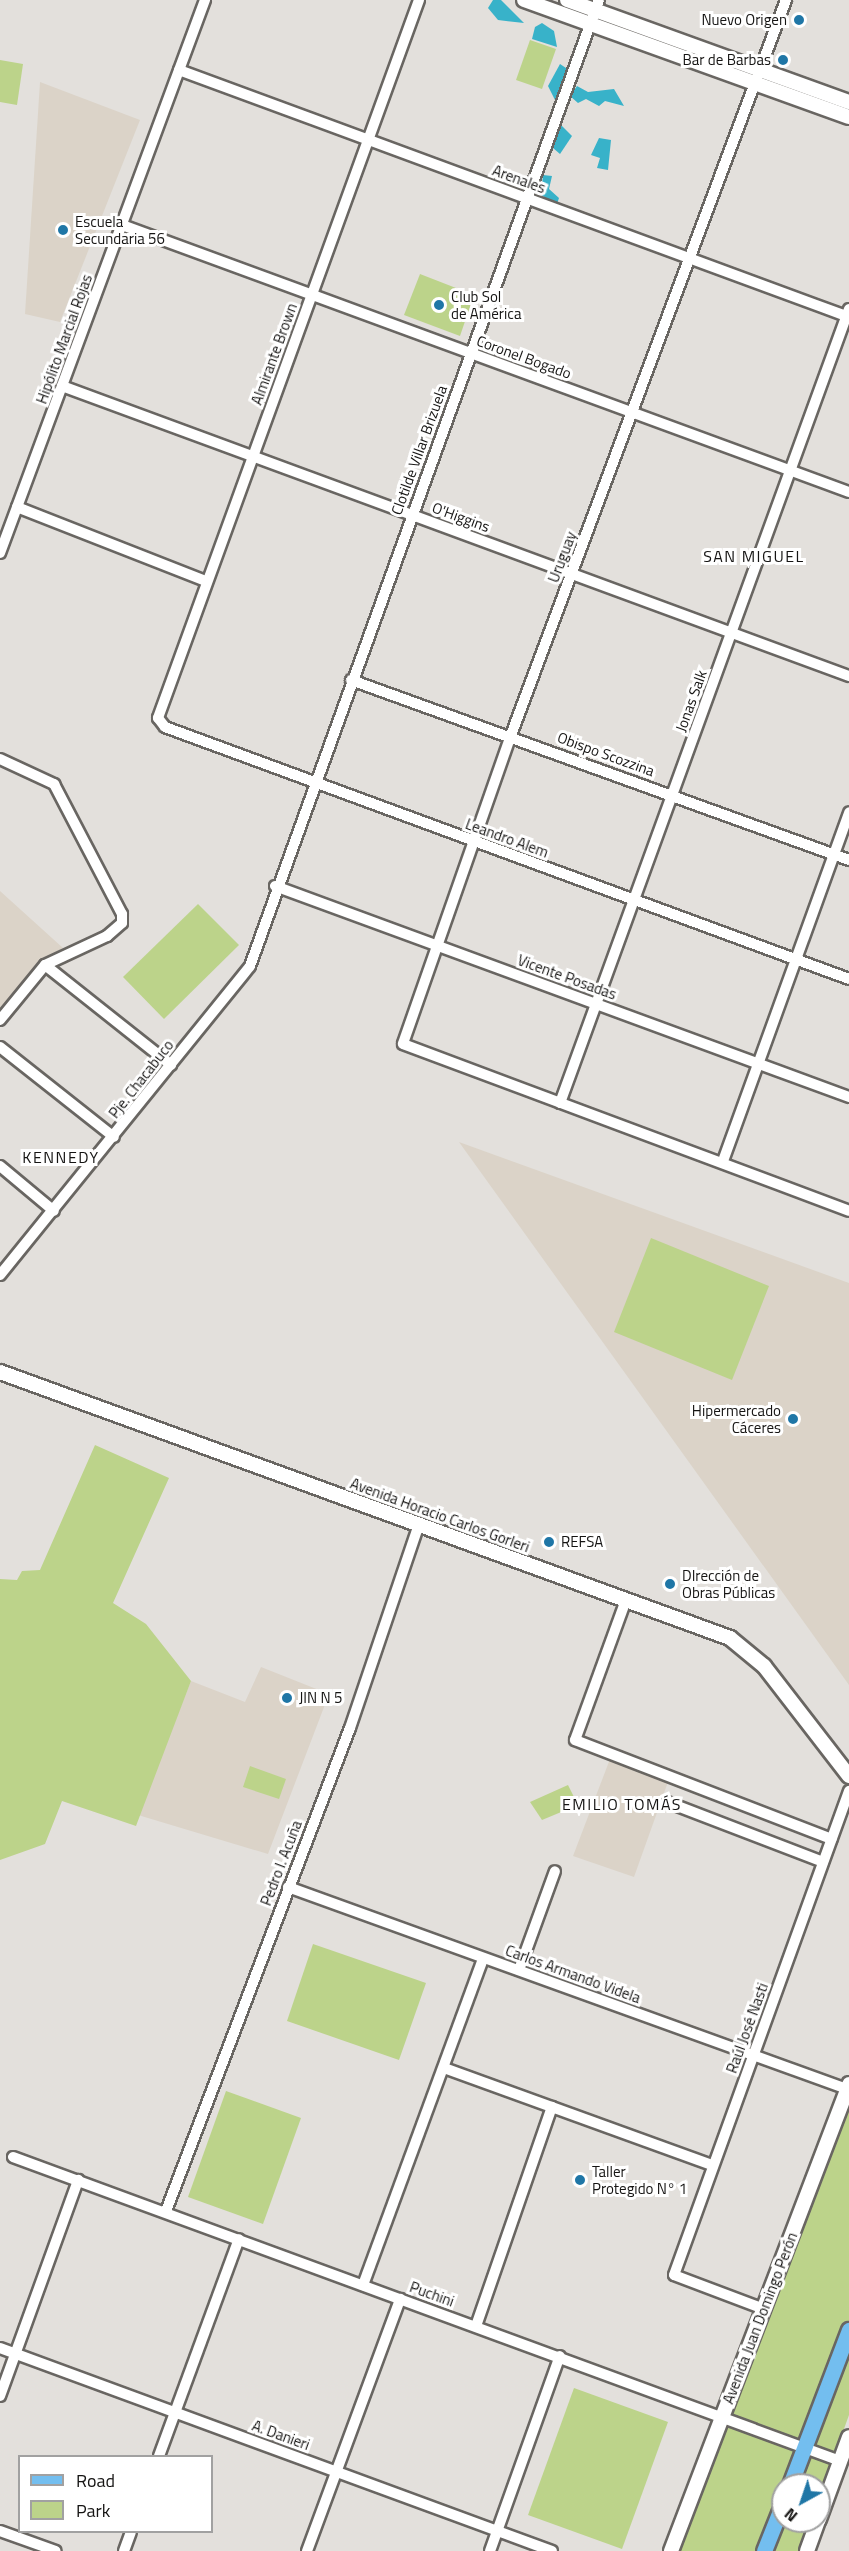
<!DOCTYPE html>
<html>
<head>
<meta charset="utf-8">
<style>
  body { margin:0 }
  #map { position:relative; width:849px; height:2551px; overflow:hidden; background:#e3e0dc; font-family:"Titillium Web",sans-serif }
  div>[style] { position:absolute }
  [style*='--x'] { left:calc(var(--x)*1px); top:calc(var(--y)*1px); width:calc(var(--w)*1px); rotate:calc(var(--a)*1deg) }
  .built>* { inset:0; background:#dbd3c8 }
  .green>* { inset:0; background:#bcd38a }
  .water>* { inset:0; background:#38b2c9 }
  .roads { filter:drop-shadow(2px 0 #696662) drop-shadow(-2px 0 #696662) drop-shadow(0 2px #696662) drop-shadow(0 -2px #696662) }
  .street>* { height:10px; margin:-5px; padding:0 5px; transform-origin:5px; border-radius:5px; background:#fff }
  .secondary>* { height:14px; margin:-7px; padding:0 7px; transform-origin:7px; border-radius:7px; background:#fff }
  .primary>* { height:15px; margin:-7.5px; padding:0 7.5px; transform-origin:7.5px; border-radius:7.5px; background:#73beef }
  .dots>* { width:16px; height:16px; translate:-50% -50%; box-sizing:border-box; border:3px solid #fff; border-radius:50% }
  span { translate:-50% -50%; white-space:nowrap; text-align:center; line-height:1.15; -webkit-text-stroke:6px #fff; paint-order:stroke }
  .poi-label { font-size:15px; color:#151413 }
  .right { translate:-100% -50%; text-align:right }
  .left { translate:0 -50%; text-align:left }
  .street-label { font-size:15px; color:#151413 }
  .neighbourhood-label { font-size:16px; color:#151413; letter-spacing:1.5px }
  .legend { position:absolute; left:18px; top:2455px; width:195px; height:78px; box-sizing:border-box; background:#fff; border:2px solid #a1a1a1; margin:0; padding:8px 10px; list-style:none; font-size:18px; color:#151413 }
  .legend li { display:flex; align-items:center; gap:12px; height:30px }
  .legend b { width:30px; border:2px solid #a1a1a1 }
  .north { position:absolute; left:771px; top:2473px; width:60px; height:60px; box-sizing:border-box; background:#fff; border:2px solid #a1a1a1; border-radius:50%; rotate:220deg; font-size:16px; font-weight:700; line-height:24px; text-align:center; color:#151413 }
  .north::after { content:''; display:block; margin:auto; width:21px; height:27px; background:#1f76a6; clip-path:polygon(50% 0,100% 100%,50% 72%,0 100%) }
</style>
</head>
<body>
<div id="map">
  <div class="built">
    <div style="clip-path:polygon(40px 82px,140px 120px,60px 322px,25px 314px)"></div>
    <div style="clip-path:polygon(0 891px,63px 948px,37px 964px,0 1010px)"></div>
    <div style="clip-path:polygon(459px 1142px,849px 1283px,849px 1685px)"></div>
    <div style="clip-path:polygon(261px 1667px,329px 1694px,268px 1854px,138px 1815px,191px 1681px,245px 1702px)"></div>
    <div style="clip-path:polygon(610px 1759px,669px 1779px,634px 1877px,573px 1856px)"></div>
  </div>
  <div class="green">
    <div style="clip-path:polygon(530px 40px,556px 49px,542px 89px,516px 80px)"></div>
    <div style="clip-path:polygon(0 60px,23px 64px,17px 105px,0 102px)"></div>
    <div style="clip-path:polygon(420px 274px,474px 295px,460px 336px,404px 315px)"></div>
    <div style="clip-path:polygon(198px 904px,239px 945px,164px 1019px,123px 977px)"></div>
    <div style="clip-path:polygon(651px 1238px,769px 1286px,732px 1380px,614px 1332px)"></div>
    <div style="clip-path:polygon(95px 1445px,169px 1478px,113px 1603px,146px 1624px,191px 1681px,136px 1826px,62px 1801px,45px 1844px,0 1860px,0 1579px,17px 1580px,22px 1571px,40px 1570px)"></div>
    <div style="clip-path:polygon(250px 1766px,286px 1779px,279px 1799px,243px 1787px)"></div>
    <div style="clip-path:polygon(568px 1785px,578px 1805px,542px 1820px,530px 1802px)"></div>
    <div style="clip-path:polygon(313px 1944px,426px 1983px,399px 2060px,287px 2021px)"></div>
    <div style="clip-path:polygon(226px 2091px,301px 2118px,263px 2224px,188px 2197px)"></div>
    <div style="clip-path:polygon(849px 2108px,849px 2415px,819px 2498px,819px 2485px,783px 2485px,783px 2521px,811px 2521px,800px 2551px,679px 2551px)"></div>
    <div style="clip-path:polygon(574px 2388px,668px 2422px,622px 2549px,528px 2515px)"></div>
  </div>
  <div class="water">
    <div style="clip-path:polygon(493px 0,501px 0,524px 23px,498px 20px,488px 8px)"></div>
    <div style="clip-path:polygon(542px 23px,554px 31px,557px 47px,532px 39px,535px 27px)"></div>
    <div style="clip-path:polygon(560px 64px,569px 70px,557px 104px,548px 86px)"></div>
    <div style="clip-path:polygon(577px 86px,588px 92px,614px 89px,624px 106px,605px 101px,599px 106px,586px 99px,578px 103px,570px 96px)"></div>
    <div style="clip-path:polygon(561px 125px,572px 136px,560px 154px,553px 148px)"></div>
    <div style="clip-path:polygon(599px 138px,611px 140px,608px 170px,597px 168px,600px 158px,591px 155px)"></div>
    <div style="clip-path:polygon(543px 175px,552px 176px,549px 189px,559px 198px,557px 204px,541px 195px)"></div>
  </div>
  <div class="roads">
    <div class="street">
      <div style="--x:419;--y:0;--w:764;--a:109.98"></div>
      <div style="--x:158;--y:718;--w:11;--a:52"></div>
      <div style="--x:165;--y:727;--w:729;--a:20.22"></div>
      <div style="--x:786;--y:0;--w:785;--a:110.51"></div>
      <div style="--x:511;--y:735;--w:327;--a:109.3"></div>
      <div style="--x:403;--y:1044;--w:476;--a:20.5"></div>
      <div style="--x:179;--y:70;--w:714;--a:20.24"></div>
      <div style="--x:122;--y:225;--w:774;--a:20.17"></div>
      <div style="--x:62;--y:386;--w:839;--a:20.23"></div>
      <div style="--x:17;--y:507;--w:203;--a:21.4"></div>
      <div style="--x:0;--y:553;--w:590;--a:-69.66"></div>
      <div style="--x:351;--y:680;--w:530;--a:19.87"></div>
      <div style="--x:0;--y:759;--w:60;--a:24.8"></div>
      <div style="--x:54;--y:784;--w:147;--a:62.4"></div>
      <div style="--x:122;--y:914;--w:9;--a:90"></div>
      <div style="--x:122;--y:923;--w:20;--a:139"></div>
      <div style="--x:107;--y:936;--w:68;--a:154.9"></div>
      <div style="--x:45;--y:965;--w:71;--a:129.3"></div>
      <div style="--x:275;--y:886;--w:612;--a:20.18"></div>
      <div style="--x:45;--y:965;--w:161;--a:38.4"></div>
      <div style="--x:0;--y:1047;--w:145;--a:38.3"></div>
      <div style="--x:560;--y:1103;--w:845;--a:-70"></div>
      <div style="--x:723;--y:1161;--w:371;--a:-70.1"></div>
      <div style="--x:0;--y:1166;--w:70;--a:39.8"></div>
      <div style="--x:0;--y:1275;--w:397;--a:-51"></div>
      <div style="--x:250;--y:966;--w:1027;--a:-70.14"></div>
      <div style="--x:626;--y:1600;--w:149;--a:110"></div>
      <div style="--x:575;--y:1740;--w:275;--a:21.1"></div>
      <div style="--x:667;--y:1802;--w:167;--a:21"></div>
      <div style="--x:288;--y:1887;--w:594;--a:19.87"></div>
      <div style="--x:519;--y:1970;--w:105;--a:-70"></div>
      <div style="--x:444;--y:2068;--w:285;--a:19.9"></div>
      <div style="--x:13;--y:2157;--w:881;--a:20.18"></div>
      <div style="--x:166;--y:2211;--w:517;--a:-69.15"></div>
      <div style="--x:350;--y:1728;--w:215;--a:-71.3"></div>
      <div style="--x:363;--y:2285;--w:348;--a:-69.8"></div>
      <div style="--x:764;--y:2309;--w:96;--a:-159.3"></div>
      <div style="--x:674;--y:2275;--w:515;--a:-70.12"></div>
      <div style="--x:476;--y:2326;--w:232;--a:-70.9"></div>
      <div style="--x:0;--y:2348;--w:588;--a:20.19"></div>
      <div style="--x:0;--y:2396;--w:230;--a:-70.1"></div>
      <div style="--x:159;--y:2456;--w:231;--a:-69.8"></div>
      <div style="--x:0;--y:2531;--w:59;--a:19.7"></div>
      <div style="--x:124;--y:2551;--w:20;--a:-70"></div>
      <div style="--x:307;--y:2551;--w:269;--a:-69.7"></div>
      <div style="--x:490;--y:2551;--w:207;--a:-70.3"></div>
    </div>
    <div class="secondary">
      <div style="--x:524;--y:0;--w:345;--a:19.8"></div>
      <div style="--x:567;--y:0;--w:300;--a:19.9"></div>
      <div style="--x:0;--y:1372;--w:777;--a:20.02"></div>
      <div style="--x:730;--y:1638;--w:44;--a:39.5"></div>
      <div style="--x:764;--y:1666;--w:139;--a:52.3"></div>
      <div style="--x:819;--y:2519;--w:87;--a:-69.9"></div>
      <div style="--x:671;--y:2551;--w:500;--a:-69.1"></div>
      <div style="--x:807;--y:2551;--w:32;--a:-70"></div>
    </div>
    <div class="primary">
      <div style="--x:790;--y:2485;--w:166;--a:-69.2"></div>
      <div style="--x:764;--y:2551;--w:52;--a:-68.4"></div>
    </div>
  </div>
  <div class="dots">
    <div style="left:799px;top:20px;background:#1f76a6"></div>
    <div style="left:783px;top:60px;background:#1f76a6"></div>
    <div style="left:63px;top:230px;background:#1f76a6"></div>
    <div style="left:439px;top:305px;background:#1f76a6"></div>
    <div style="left:793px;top:1419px;background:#1f76a6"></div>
    <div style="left:549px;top:1542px;background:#1f76a6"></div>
    <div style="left:670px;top:1584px;background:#1f76a6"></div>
    <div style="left:287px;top:1698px;background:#1f76a6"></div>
    <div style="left:580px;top:2180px;background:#1f76a6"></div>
  </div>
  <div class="poi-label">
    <span class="right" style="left:787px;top:20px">Nuevo Origen</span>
    <span class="right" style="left:771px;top:60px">Bar de Barbas</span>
    <span class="left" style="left:75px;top:230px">Escuela<br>Secundaria 56</span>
    <span class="left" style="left:451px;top:305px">Club Sol<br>de América</span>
    <span class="right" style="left:781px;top:1419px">Hipermercado<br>Cáceres</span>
    <span class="left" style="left:561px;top:1542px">REFSA</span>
    <span class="left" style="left:682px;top:1584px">DIrección de<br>Obras Públicas</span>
    <span class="left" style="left:299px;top:1698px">JIN N 5</span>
    <span class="left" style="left:592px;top:2180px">Taller<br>Protegido N° 1</span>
  </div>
  <div class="street-label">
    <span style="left:519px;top:179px;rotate:20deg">Arenales</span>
    <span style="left:64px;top:339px;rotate:-70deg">Hipólito Marcial Rojas</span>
    <span style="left:274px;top:354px;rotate:-70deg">Almirante Brown</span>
    <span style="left:524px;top:357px;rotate:20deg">Coronel Bogado</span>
    <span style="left:419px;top:450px;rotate:-70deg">Clotilde Villar Brizuela</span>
    <span style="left:461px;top:517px;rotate:20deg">O'Higgins</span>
    <span style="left:562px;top:557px;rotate:-69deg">Uruguay</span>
    <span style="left:691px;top:701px;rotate:-70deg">Jonas Salk</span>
    <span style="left:606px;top:754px;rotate:20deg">Obispo Scozzina</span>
    <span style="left:507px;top:838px;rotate:20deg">Leandro Alem</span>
    <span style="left:567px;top:977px;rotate:20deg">Vicente Posadas</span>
    <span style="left:141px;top:1079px;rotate:-52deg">Pje. Chacabuco</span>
    <span style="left:440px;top:1515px;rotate:20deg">Avenida Horacio Carlos Gorleri</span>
    <span style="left:281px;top:1863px;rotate:-69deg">Pedro I. Acuña</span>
    <span style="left:573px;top:1974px;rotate:20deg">Carlos Armando Videla</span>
    <span style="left:747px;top:2028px;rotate:-70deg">Raúl José Nasti</span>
    <span style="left:432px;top:2294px;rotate:20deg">Puchini</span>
    <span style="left:760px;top:2318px;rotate:-69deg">Avenida Juan Domingo Perón</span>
    <span style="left:281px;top:2435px;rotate:20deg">A. Danieri</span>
  </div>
  <div class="neighbourhood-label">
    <span style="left:754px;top:556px">SAN MIGUEL</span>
    <span style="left:61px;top:1157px">KENNEDY</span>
    <span style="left:622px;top:1804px">EMILIO TOMÁS</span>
  </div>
  <ul class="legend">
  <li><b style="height:8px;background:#73beef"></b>Road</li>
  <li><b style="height:16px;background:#bcd38a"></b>Park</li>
  </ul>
  <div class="north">N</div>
</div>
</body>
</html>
